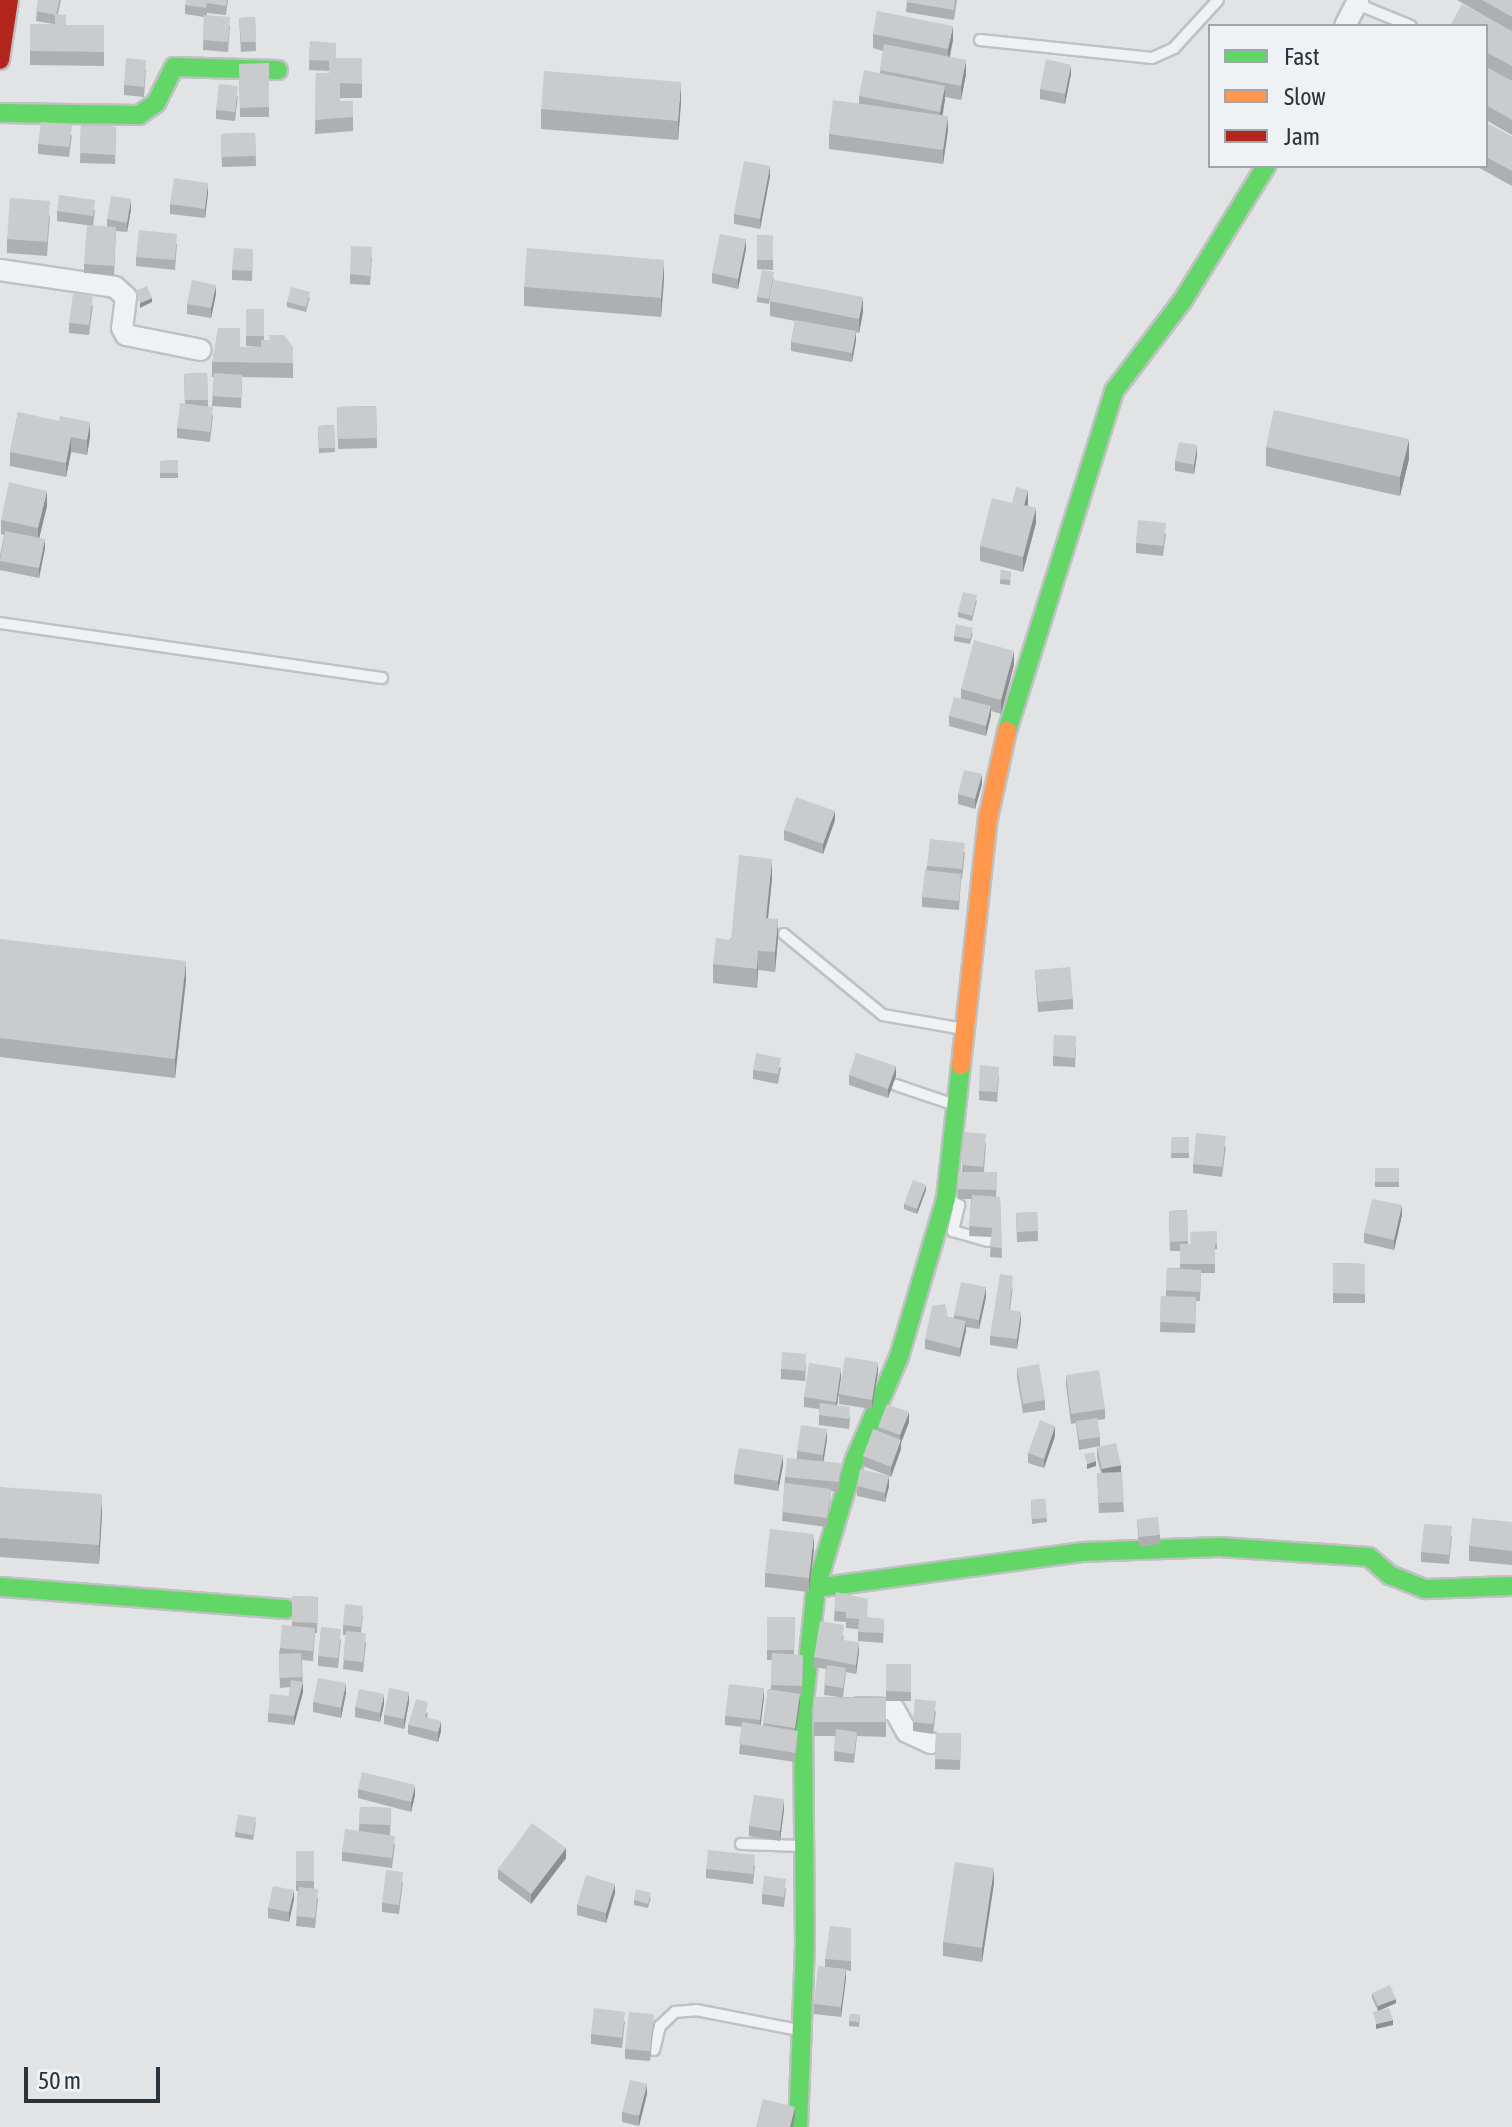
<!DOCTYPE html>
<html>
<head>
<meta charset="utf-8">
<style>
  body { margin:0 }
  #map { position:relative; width:1512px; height:2127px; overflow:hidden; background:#e1e3e5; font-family:"Asap Condensed",sans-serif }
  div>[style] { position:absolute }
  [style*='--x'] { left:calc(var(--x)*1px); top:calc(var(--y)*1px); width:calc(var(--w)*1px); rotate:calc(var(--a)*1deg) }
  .roads { filter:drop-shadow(2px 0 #bfc1c3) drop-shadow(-2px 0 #bfc1c3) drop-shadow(0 2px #bfc1c3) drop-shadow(0 -2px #bfc1c3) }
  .lane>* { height:10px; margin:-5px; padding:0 5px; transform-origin:5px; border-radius:5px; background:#f0f1f2 }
  .street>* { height:20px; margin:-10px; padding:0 10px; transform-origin:10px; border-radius:10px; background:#f0f1f2 }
  .fast>* { height:18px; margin:-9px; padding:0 9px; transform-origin:9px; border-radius:9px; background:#63d668 }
  .slow>* { height:18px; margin:-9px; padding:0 9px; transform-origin:9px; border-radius:9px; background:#ff974d }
  .jam>* { height:18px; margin:-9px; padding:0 9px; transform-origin:9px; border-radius:9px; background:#b3261e }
  .wall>* { inset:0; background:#adafb0 }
  .shaded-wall>* { inset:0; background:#8d8e90 }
  .building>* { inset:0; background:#c9cbcd }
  span { translate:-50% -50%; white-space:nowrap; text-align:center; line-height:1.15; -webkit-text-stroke:7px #eef2f5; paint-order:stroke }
  .legend { position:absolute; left:1208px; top:24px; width:280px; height:144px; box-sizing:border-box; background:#eef2f5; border:2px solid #9fa6ab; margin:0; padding:10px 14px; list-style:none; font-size:24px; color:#29343d }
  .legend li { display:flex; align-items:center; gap:16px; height:40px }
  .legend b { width:40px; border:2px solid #9fa6ab }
  .scale { position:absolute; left:24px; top:2067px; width:136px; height:36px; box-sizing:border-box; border:4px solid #29343d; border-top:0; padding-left:10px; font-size:24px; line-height:28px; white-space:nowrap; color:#29343d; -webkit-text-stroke:6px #eef2f5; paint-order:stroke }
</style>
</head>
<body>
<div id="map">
  <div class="roads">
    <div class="lane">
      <div style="--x:1357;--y:4;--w:58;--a:22.2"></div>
      <div style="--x:980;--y:40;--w:173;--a:6"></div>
      <div style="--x:1152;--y:58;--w:24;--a:-24"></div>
      <div style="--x:1174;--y:48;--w:65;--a:-47.5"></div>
      <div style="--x:0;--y:623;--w:386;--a:8.2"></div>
      <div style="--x:784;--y:934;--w:128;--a:39.3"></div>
      <div style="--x:883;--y:1015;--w:82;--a:9.8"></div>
      <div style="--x:896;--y:1085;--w:62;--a:18.7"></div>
      <div style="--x:948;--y:1199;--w:13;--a:29"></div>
      <div style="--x:959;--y:1205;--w:27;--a:103"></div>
      <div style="--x:953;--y:1231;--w:36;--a:16"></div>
      <div style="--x:741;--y:1844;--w:61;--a:1.9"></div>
      <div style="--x:654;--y:2050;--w:25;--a:-76"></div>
      <div style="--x:660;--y:2026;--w:21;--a:-43"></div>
      <div style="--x:675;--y:2012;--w:21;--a:-5"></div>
      <div style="--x:696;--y:2010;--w:105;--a:11"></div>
    </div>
    <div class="street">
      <div style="--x:1345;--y:26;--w:29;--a:-63"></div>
      <div style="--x:0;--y:270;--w:116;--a:8.4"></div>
      <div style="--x:115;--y:287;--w:15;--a:42"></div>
      <div style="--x:126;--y:297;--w:31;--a:97"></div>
      <div style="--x:122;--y:328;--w:8;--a:60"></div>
      <div style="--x:126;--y:335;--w:76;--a:11.3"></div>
      <div style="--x:859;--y:1708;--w:35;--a:2"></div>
      <div style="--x:894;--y:1709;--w:26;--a:61"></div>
      <div style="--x:907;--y:1732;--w:26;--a:25"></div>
    </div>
    <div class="fast">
      <div style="--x:0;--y:113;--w:139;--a:0.8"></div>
      <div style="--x:139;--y:115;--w:21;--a:-35"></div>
      <div style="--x:156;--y:103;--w:40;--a:-63.4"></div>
      <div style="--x:174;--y:67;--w:104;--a:1.7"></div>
      <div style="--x:1007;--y:731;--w:356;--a:-72.5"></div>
      <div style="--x:1114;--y:391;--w:114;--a:-52.8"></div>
      <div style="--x:1183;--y:300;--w:158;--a:-58.2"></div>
      <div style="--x:0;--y:1587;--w:287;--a:4.4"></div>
      <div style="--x:816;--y:1588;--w:268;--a:-7.7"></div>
      <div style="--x:1082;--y:1552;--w:138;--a:-2.1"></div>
      <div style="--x:1220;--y:1547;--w:149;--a:3.8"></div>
      <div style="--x:1369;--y:1557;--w:28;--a:41"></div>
      <div style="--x:1390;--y:1575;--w:38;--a:22"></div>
      <div style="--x:1425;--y:1589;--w:87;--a:-2"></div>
      <div style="--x:798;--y:2127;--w:184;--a:-87.8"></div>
      <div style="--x:805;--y:1943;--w:232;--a:-90.5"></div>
      <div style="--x:803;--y:1711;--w:124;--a:-84"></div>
      <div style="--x:816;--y:1588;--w:135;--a:-73.2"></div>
      <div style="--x:855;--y:1459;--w:111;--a:-66.7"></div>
      <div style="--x:899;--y:1357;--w:166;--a:-73.5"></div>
      <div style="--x:946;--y:1198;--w:134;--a:-83.6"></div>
    </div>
    <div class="slow">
      <div style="--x:961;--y:1065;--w:248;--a:-83.8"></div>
      <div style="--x:988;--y:818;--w:89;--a:-77.7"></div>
    </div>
    <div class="jam">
      <div style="--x:0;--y:60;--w:61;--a:-81.5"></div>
    </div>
  </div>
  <div class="wall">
    <div style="clip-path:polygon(38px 0,61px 0,58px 14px,66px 25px,104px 25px,104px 66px,30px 65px,30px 24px,53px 24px,36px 21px)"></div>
    <div style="clip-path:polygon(228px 0,226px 15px,207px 13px,207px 15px,230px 26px,228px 52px,203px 50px,204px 17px,185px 14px,185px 5px)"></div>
    <div style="clip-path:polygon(907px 0,957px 0,954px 20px,906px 12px)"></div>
    <div style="clip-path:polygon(1457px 0,1512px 0,1512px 81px,1486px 67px,1486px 26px,1504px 27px)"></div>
    <div style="clip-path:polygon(255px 17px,256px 51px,241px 52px,239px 18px)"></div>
    <div style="clip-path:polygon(873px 34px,953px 40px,950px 57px,966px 74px,961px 100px,945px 97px,943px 115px,948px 130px,943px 164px,829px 149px,829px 134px,859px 103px,859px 96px,880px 73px,883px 51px,873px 48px)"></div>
    <div style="clip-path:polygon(310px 41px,336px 58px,362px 58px,362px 98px,340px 98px,340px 101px,353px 101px,353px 131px,315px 134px,316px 73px,329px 73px,329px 71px,309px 70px)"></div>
    <div style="clip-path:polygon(269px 63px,269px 117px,240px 117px,239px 64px)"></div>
    <div style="clip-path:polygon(1486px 67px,1512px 81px,1512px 135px,1486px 120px)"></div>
    <div style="clip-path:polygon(146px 69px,144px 97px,124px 95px,124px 85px)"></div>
    <div style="clip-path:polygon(1071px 74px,1065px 104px,1040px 99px,1040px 89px)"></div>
    <div style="clip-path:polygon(238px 96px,235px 121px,216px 119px,216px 110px)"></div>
    <div style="clip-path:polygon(681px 102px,678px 140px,541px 129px,541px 109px)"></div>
    <div style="clip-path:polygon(1486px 123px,1512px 137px,1512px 186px,1476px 166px,1486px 166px)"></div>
    <div style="clip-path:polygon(81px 125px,116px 127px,115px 164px,80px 163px)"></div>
    <div style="clip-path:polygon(255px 133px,256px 166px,222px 167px,221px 134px)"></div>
    <div style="clip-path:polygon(72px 135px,69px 157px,38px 154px,38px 144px)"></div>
    <div style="clip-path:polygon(770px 176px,760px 229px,734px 224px,734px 214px)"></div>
    <div style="clip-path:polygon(208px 193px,205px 218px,170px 214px,170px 204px)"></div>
    <div style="clip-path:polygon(131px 209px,127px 232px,116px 231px,114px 275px,84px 273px,84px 264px,107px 227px,107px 219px)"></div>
    <div style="clip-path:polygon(95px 210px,93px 226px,57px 221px,57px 211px)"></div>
    <div style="clip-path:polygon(50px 215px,47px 256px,7px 253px,7px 239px)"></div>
    <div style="clip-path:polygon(757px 235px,773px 236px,773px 270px,757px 269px)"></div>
    <div style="clip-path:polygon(177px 244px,175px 270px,136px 266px,136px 257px)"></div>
    <div style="clip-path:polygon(253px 249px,252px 281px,232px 280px,232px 270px)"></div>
    <div style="clip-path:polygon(746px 249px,738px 289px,712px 283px,712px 273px)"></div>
    <div style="clip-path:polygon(372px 257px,370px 285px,350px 284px,350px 274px)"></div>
    <div style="clip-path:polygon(774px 277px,769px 304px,757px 302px,757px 297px)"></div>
    <div style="clip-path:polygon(664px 279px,661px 317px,524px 306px,524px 287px)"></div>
    <div style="clip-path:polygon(216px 294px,211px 318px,187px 314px,187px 304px)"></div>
    <div style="clip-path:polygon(310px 297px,306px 312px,287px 307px,287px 302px)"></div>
    <div style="clip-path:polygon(770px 301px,863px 312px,859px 333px,856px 332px,852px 362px,791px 351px,791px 342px,795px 321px,770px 316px)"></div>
    <div style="clip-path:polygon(93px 305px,89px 335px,69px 333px,69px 323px)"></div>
    <div style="clip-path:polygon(246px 309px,264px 309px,264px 340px,293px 347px,293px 378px,242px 377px,241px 408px,212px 406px,214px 377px,212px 377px,212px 362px,240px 347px,261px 347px,246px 346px)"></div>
    <div style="clip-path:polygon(207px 373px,208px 406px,213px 416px,210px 442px,177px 438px,177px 428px,185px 403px,184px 374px)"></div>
    <div style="clip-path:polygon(376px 406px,377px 448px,338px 449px,337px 407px)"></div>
    <div style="clip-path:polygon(18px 412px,90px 437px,87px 455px,71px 452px,66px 477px,10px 466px,10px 452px)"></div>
    <div style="clip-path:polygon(334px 425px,335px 452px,319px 453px,318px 426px)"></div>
    <div style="clip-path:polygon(1266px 447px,1409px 459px,1400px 496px,1266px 466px)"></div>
    <div style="clip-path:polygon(1197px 455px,1194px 474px,1175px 471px,1175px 461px)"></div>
    <div style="clip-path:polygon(178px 460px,178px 478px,160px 478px,160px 461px)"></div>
    <div style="clip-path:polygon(1012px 503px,1028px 504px,1028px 506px,1036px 523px,1023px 572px,980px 561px,980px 546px)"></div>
    <div style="clip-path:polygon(47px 506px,39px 538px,45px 548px,39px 578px,0 570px,0 556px,4px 535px,1px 534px,1px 520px)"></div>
    <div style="clip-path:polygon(1166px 533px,1163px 556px,1136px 553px,1136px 543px)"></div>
    <div style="clip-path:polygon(1001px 570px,1011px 572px,1010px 585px,1000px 584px)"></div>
    <div style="clip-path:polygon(977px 600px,972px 621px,958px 617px,958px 612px)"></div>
    <div style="clip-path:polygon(973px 633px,970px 644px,954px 641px,954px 636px)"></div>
    <div style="clip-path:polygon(1014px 665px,1001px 714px,991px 711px,986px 736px,949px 726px,949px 716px,961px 698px,961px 689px)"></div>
    <div style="clip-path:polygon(982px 784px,975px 809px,958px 804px,958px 794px)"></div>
    <div style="clip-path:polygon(835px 820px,823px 854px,784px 840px,784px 830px)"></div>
    <div style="clip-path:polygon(965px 852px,962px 879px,961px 879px,959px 910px,922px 907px,922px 897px,927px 866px)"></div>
    <div style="clip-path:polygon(772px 879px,768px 918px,778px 938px,775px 972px,758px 970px,757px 988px,713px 983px,713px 964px)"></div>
    <div style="clip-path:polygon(0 939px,186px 980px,175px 1078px,0 1057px)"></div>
    <div style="clip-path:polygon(1035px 970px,1073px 999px,1073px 1009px,1038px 1012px)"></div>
    <div style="clip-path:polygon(1076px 1046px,1075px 1067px,1053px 1066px,1053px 1056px)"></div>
    <div style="clip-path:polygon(781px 1067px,778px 1084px,753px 1079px,753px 1070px)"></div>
    <div style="clip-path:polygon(849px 1075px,896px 1076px,888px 1098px,849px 1085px)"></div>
    <div style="clip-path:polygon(999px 1076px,997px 1102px,979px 1100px,979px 1091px)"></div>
    <div style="clip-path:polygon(964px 1132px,986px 1143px,984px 1172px,997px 1172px,996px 1197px,1000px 1197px,1002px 1258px,990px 1257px,991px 1237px,969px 1236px,971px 1199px,958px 1199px,958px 1172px,962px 1172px)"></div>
    <div style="clip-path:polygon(1172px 1137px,1189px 1137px,1189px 1158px,1171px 1158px)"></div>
    <div style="clip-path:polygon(1226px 1146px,1222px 1177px,1193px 1173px,1193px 1164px)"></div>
    <div style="clip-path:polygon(1375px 1168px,1399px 1168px,1399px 1187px,1375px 1187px)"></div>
    <div style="clip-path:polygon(926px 1190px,917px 1214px,904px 1209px,904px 1204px)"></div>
    <div style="clip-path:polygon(1187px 1210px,1188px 1244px,1191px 1244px,1217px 1231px,1217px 1249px,1215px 1249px,1215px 1273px,1201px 1273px,1200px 1301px,1196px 1301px,1195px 1333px,1160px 1332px,1161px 1296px,1166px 1296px,1167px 1268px,1180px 1268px,1180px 1251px,1170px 1251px,1169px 1211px)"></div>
    <div style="clip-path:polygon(1037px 1212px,1038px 1241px,1017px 1242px,1016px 1213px)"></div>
    <div style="clip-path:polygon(1402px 1215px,1394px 1250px,1364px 1243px,1364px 1233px)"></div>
    <div style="clip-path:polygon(1333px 1263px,1365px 1264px,1365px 1303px,1333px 1303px)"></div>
    <div style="clip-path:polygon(1013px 1286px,1010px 1310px,1021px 1321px,1017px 1349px,990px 1345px,990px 1336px)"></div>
    <div style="clip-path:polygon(986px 1297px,979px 1329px,966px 1327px,960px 1357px,925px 1349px,925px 1339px,948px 1317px,954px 1318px,954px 1315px)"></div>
    <div style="clip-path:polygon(806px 1364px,805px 1381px,781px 1379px,781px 1369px)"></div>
    <div style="clip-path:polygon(1017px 1368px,1045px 1400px,1045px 1410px,1023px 1413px,1017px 1377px)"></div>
    <div style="clip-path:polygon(878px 1372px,872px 1409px,839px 1404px,839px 1394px)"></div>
    <div style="clip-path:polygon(1066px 1375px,1105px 1409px,1105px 1419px,1097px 1420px,1100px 1437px,1100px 1446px,1079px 1450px,1076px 1423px,1071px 1424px,1066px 1385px)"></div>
    <div style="clip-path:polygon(841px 1377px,837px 1405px,850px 1417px,849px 1429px,819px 1425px,819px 1409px,804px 1407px,804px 1397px)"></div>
    <div style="clip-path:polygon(909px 1422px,901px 1443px,901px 1449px,891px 1477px,889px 1476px,889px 1486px,885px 1502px,857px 1496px,857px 1486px,889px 1476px,863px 1466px,863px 1456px,878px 1431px,878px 1427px)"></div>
    <div style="clip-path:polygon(1055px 1436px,1044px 1468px,1028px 1463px,1028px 1453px)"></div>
    <div style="clip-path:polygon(827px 1439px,823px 1461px,841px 1472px,839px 1492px,831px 1491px,827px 1527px,782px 1521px,785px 1477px,797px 1459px,797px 1451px)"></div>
    <div style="clip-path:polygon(1097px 1447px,1121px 1472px,1124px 1512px,1099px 1513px,1097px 1473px,1101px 1473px,1097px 1457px)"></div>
    <div style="clip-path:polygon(783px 1465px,778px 1491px,734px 1484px,734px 1474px)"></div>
    <div style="clip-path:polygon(0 1487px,102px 1514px,99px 1564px,0 1557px)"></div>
    <div style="clip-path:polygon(1045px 1499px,1047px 1522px,1032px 1524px,1031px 1500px)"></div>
    <div style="clip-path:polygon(1137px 1519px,1160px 1535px,1160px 1544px,1139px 1547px)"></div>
    <div style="clip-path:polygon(1512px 1522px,1512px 1565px,1469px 1561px,1469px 1546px)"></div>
    <div style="clip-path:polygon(1452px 1536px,1449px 1564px,1421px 1562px,1421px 1552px)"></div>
    <div style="clip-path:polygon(814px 1549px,809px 1592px,765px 1587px,765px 1573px)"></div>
    <div style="clip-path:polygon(836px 1592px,867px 1618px,884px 1619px,883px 1643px,858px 1641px,858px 1629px,846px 1628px,846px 1622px,834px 1621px)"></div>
    <div style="clip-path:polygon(292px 1596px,318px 1597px,317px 1633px,315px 1633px,313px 1661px,302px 1660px,303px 1692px,294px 1725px,268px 1722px,268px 1713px,289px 1696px,290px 1687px,280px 1688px,279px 1654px,280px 1648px,292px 1626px)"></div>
    <div style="clip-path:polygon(363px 1615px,361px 1633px,366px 1643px,363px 1672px,343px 1669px,346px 1635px,343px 1635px,343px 1625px)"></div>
    <div style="clip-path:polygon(767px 1617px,795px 1617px,794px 1654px,803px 1665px,802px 1696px,800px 1696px,796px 1731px,798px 1741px,795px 1762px,739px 1754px,742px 1727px,725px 1725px,725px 1716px,764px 1698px,760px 1725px,763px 1726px,768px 1689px,771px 1689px,772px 1660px,767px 1660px)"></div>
    <div style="clip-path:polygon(844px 1635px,843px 1640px,859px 1652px,856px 1674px,846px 1672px,843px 1697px,886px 1698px,886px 1664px,911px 1664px,911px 1701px,886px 1701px,886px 1737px,857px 1736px,854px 1763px,834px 1761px,835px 1736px,814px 1736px,814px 1697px,840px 1697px,824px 1695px,826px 1669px,814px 1667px,814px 1657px)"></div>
    <div style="clip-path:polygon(341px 1639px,338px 1668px,318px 1666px,318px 1656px)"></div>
    <div style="clip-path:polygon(346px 1693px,341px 1718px,313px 1712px,313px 1702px)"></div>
    <div style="clip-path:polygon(409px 1702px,404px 1729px,384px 1724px,384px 1715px)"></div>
    <div style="clip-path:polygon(384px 1704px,380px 1722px,355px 1717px,355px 1707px)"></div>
    <div style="clip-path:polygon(936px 1711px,933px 1734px,913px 1731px,913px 1722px)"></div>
    <div style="clip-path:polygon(428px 1712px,427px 1717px,441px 1731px,438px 1742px,408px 1734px,408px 1725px)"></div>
    <div style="clip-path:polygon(936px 1733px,961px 1733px,960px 1770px,935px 1769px)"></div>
    <div style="clip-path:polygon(358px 1789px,415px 1795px,411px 1812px,358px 1798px)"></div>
    <div style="clip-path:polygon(360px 1807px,391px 1808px,390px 1835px,395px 1845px,392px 1868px,342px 1861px,342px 1852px,359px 1831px)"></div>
    <div style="clip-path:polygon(784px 1809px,780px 1841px,749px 1836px,749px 1826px)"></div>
    <div style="clip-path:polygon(256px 1822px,253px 1840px,235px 1837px,235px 1832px)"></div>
    <div style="clip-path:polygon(296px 1851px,314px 1851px,314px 1889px,318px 1899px,315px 1928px,296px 1926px,298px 1891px,296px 1891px)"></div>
    <div style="clip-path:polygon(566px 1858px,531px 1904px,498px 1879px,498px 1869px)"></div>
    <div style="clip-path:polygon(755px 1865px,753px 1884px,706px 1878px,706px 1869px)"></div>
    <div style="clip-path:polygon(403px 1881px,399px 1914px,382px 1912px,382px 1903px)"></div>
    <div style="clip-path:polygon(994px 1883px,982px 1962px,943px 1956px,943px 1942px)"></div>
    <div style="clip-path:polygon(786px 1888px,784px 1907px,762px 1904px,762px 1894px)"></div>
    <div style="clip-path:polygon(615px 1893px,606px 1923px,577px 1915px,577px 1905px)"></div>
    <div style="clip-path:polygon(651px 1897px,648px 1908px,634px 1905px,634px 1900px)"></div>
    <div style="clip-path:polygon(294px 1899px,289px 1922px,268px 1918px,268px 1908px)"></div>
    <div style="clip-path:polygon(851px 1928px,851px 1971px,846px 1970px,841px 2017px,814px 2014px,814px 2004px,825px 1967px,825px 1959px)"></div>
    <div style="clip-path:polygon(1372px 1993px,1396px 2003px,1378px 2011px,1372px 1998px)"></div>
    <div style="clip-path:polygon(850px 2014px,860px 2015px,859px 2027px,849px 2026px)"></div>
    <div style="clip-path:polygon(625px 2021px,622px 2048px,591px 2044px,591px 2034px)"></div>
    <div style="clip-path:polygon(654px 2024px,650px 2061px,625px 2059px,625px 2049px)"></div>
    <div style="clip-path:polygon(647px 2094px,639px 2126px,622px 2122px,622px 2112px)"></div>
  </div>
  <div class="shaded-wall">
    <div style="clip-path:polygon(953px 26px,953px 40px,948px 63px,948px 49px)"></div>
    <div style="clip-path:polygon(966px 60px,966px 74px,961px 100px,961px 86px)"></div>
    <div style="clip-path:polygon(1071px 65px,1071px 74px,1065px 104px,1065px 94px)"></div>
    <div style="clip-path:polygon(681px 82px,681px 102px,678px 140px,678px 121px)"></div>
    <div style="clip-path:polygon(945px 86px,945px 100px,940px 126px,940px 112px)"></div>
    <div style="clip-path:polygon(948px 116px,948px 130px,943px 164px,943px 150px)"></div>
    <div style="clip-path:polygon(770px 166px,770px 176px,760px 229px,760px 219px)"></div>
    <div style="clip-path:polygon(208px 183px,208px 193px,205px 218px,205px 209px)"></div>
    <div style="clip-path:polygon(131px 199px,131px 209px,127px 232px,127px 223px)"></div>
    <div style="clip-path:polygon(746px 239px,746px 249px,738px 289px,738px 279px)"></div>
    <div style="clip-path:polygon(664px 260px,664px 279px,661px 317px,661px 298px)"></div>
    <div style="clip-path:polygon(216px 285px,216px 294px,211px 318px,211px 308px)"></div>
    <div style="clip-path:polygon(863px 297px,863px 312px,859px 333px,859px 319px)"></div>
    <div style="clip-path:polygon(152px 298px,152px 302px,140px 308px,140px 303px)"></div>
    <div style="clip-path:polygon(856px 331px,856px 341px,852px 362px,852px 353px)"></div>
    <div style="clip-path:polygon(90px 422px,90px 437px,87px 455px,87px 440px)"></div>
    <div style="clip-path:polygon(71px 437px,71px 452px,66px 477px,66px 463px)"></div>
    <div style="clip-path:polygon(1409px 439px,1409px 459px,1400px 496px,1400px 477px)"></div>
    <div style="clip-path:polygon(1197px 445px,1197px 455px,1194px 474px,1194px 465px)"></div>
    <div style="clip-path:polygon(1028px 490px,1028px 504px,1024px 520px,1024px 505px)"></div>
    <div style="clip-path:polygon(47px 491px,47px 506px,38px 543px,38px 528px)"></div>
    <div style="clip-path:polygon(1036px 508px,1036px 523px,1023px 572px,1023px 557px)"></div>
    <div style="clip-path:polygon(45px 539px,45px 548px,39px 578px,39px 568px)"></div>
    <div style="clip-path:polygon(1014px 651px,1014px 665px,1001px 714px,1001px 700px)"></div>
    <div style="clip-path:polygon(991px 706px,991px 716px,986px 736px,986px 726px)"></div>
    <div style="clip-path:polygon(982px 774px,982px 784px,975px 809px,975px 799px)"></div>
    <div style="clip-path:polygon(835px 811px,835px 820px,823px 854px,823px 844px)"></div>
    <div style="clip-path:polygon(772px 859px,772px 879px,766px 937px,766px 918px)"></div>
    <div style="clip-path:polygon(778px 919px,778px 938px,775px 972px,775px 952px)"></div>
    <div style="clip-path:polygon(758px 951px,758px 970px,757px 988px,757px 969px)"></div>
    <div style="clip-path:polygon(186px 961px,186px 980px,175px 1078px,175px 1059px)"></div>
    <div style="clip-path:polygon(896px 1066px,896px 1076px,888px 1098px,888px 1089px)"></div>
    <div style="clip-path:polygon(926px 1185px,926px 1190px,917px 1214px,917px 1209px)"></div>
    <div style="clip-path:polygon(1402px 1205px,1402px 1215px,1394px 1250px,1394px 1240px)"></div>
    <div style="clip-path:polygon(986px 1287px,986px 1297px,979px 1329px,979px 1320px)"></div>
    <div style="clip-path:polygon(1021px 1312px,1021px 1321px,1017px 1349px,1017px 1339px)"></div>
    <div style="clip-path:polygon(966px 1321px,966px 1331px,960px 1357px,960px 1348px)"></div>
    <div style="clip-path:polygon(878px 1362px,878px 1372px,872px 1409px,872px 1400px)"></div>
    <div style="clip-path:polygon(841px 1368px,841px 1377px,836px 1412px,836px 1402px)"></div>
    <div style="clip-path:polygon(909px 1412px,909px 1422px,901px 1443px,901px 1449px,891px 1477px,891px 1467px,900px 1442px,900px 1435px)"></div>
    <div style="clip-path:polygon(1055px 1426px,1055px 1436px,1044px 1468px,1044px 1459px)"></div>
    <div style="clip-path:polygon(827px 1429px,827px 1439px,823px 1465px,823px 1455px)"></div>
    <div style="clip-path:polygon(783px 1455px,783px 1465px,778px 1491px,778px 1481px)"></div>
    <div style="clip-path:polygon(1096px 1461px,1096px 1466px,1087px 1469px,1087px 1464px)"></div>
    <div style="clip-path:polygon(1121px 1465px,1121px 1474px,1102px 1478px,1102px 1469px)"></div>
    <div style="clip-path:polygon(889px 1476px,889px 1486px,885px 1502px,885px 1493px)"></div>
    <div style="clip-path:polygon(102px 1494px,102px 1514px,99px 1564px,99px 1545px)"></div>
    <div style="clip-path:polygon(814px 1534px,814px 1549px,809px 1592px,809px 1578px)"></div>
    <div style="clip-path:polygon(859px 1642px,859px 1652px,856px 1674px,856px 1665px)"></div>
    <div style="clip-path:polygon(303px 1682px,303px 1692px,294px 1725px,294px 1716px)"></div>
    <div style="clip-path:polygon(346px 1683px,346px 1693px,341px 1718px,341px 1708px)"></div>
    <div style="clip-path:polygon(764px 1688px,764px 1698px,760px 1730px,760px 1720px)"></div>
    <div style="clip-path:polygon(409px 1692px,409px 1702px,404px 1729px,404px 1719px)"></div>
    <div style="clip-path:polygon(384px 1694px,384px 1704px,380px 1722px,380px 1713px)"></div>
    <div style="clip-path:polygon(800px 1694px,800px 1704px,795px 1737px,795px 1728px)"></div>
    <div style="clip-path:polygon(441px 1721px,441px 1731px,438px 1742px,438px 1732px)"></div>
    <div style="clip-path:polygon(415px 1785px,415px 1795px,411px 1812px,411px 1802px)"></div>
    <div style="clip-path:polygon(784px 1799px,784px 1809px,780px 1841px,780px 1831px)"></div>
    <div style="clip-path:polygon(566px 1848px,566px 1858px,531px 1904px,531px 1894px)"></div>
    <div style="clip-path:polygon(994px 1868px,994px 1883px,982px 1962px,982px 1948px)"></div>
    <div style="clip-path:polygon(615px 1884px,615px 1893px,606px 1923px,606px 1913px)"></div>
    <div style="clip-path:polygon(294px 1890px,294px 1899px,289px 1922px,289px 1912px)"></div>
    <div style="clip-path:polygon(846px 1969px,846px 1979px,841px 2017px,841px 2007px)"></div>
    <div style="clip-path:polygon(1396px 1999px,1396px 2003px,1378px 2011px,1378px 2006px)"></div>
    <div style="clip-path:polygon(1393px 2020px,1393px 2025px,1376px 2029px,1376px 2024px)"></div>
    <div style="clip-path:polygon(647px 2084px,647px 2094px,639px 2126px,639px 2116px)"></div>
    <div style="clip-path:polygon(795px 2107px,795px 2117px,793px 2127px,790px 2127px)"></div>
  </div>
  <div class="building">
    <div style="clip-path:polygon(38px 0,59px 0,56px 15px,36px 11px)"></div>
    <div style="clip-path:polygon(186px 0,227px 0,226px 6px,207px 3px,206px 8px,185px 5px)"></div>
    <div style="clip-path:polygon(907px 0,955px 0,954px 10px,906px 2px)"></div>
    <div style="clip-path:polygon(1482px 0,1512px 0,1512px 17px)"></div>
    <div style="clip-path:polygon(1462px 4px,1512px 31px,1512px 66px,1486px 52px,1486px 26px,1450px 26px)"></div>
    <div style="clip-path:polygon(877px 11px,953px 26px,948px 49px,873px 34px)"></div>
    <div style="clip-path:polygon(55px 14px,66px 15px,66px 25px,104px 25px,104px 52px,30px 51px,30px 24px,55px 24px)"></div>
    <div style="clip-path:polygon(204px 15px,230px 17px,228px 42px,203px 40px)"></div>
    <div style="clip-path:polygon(255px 17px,256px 42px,241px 42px,239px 18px)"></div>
    <div style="clip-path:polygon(310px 41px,336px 43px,336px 58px,329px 58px,329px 61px,309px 60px)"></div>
    <div style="clip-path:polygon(884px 44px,966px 60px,961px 86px,880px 70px)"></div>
    <div style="clip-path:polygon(126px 58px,146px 60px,144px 87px,124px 85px)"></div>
    <div style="clip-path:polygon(329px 58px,362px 58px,362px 84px,340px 83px,340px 101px,353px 101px,353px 117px,315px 120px,316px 73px,329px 73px)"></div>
    <div style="clip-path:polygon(1046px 59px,1071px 65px,1065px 94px,1040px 89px)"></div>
    <div style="clip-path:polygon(269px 63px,269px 107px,240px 108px,239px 64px)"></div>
    <div style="clip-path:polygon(1486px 67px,1512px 81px,1512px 120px,1486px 105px)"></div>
    <div style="clip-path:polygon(864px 70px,945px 86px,940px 112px,859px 96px)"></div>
    <div style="clip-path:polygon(544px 71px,681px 82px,678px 121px,541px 109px)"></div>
    <div style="clip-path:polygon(219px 84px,238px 86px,235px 112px,216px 110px)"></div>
    <div style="clip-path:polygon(833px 100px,948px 116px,943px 150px,829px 134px)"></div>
    <div style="clip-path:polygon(41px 122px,72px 125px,69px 147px,38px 144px)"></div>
    <div style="clip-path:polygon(1486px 123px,1512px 137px,1512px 171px,1486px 157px)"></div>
    <div style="clip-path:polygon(81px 125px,116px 127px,115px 155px,80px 153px)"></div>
    <div style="clip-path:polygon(255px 133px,256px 156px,222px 157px,221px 134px)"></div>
    <div style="clip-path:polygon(744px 161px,770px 166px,760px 219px,734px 214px)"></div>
    <div style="clip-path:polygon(174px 178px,208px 183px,205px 209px,170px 204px)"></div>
    <div style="clip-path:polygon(59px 195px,95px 200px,93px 216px,57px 211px)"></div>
    <div style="clip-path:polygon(111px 196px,131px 199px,127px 223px,107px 219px)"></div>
    <div style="clip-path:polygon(10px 198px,50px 201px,47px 242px,7px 239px)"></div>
    <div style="clip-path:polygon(87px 225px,116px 227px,114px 266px,84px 264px)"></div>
    <div style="clip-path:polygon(139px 230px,177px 234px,175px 260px,136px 257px)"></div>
    <div style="clip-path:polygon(720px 234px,746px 239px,738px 279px,712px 273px)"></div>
    <div style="clip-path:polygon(757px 235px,773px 236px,773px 260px,757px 260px)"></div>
    <div style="clip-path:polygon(351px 246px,372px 247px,370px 276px,350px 274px)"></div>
    <div style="clip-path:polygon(234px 248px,253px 249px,252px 271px,232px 270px)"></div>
    <div style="clip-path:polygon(527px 248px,664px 260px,661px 298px,524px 287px)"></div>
    <div style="clip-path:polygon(762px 270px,774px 272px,769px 299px,757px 297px)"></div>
    <div style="clip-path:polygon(192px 280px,216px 285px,211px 308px,187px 304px)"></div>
    <div style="clip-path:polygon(774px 280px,863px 297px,859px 319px,770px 301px)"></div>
    <div style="clip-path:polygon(147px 286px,152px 298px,140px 303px,135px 291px)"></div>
    <div style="clip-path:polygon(291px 287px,310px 292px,306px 307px,287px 302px)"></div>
    <div style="clip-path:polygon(73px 293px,93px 295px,89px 325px,69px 323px)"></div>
    <div style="clip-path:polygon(246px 309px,264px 309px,264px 336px,246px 336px)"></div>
    <div style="clip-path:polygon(795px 320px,856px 331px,852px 353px,791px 342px)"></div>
    <div style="clip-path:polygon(218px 328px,240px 328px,240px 347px,261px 347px,261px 340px,270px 340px,269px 335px,284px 335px,293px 347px,293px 363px,212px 362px)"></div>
    <div style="clip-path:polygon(207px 373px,208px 400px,185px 400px,184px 374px)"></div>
    <div style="clip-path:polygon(214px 373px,242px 375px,241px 398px,212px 396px)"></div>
    <div style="clip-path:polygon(180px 403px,213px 407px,210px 432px,177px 428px)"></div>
    <div style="clip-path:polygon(376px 406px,377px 438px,338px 439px,337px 407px)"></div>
    <div style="clip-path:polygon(1274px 410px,1409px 439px,1400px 477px,1266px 447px)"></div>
    <div style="clip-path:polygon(18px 412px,59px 421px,60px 416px,90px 422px,87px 440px,71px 437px,66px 463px,10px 452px)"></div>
    <div style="clip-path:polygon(334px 425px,335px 448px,319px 448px,318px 426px)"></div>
    <div style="clip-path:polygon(1179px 442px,1197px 445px,1194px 465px,1175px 461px)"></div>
    <div style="clip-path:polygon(178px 460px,178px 473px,160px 473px,160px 461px)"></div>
    <div style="clip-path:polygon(9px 482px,47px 491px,38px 528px,1px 520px)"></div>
    <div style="clip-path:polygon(1016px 487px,1028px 490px,1024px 505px,1036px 508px,1023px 557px,980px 546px,992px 498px,1012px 503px)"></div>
    <div style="clip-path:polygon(1138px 520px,1166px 523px,1163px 546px,1136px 543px)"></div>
    <div style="clip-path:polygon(5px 531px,45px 539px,39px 568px,0 561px)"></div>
    <div style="clip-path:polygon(1001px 570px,1011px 572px,1010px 580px,1000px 579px)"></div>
    <div style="clip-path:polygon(963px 592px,977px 595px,972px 616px,958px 612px)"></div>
    <div style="clip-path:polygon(956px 624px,973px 628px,970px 639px,954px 636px)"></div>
    <div style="clip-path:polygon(974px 640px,1014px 651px,1001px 700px,961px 689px)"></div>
    <div style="clip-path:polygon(954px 697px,991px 706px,986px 726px,949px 716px)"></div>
    <div style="clip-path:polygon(964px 770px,982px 774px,975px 799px,958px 794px)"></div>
    <div style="clip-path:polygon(796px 797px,835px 811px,823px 844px,784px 830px)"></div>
    <div style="clip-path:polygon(930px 839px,965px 843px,962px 869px,927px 866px)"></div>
    <div style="clip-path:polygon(739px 855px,772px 859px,766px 918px,778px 919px,775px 952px,758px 951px,757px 969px,713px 964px,716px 938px,731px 940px)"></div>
    <div style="clip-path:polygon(925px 870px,961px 874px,959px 901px,922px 897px)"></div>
    <div style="clip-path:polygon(0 939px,186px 961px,175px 1059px,0 1038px)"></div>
    <div style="clip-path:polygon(1070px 967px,1073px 999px,1038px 1002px,1035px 970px)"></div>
    <div style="clip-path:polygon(1054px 1035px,1076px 1036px,1075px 1058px,1053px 1056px)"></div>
    <div style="clip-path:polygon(756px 1053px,781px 1058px,778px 1074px,753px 1070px)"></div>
    <div style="clip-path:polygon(856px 1053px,896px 1066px,888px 1089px,849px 1075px)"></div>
    <div style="clip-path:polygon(980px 1065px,999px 1067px,997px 1092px,979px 1091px)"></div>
    <div style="clip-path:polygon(964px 1132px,986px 1134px,983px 1167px,962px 1165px)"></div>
    <div style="clip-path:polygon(1196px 1133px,1226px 1136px,1222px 1167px,1193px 1164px)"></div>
    <div style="clip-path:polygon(1172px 1137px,1189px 1137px,1189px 1153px,1171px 1153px)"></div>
    <div style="clip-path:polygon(1375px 1168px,1399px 1168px,1399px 1182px,1375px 1182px)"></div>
    <div style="clip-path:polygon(958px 1172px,997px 1172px,996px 1190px,958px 1189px)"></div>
    <div style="clip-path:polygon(913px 1180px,926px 1185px,917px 1209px,904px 1204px)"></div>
    <div style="clip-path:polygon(972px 1195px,1000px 1197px,1002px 1248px,990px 1247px,992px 1228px,969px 1226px)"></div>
    <div style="clip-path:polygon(1372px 1199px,1402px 1205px,1394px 1240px,1364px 1233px)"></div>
    <div style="clip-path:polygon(1187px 1210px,1188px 1241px,1170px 1242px,1169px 1211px)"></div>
    <div style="clip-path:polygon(1037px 1212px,1038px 1231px,1017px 1232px,1016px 1213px)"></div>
    <div style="clip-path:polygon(1217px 1231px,1217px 1244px,1191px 1244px,1190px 1232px)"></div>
    <div style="clip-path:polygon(1180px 1244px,1215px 1244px,1215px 1264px,1180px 1264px)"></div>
    <div style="clip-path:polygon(1333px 1263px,1365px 1264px,1365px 1294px,1333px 1293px)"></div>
    <div style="clip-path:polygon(1167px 1268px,1201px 1270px,1200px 1292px,1166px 1290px)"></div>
    <div style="clip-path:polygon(1000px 1274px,1013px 1276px,1009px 1310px,1021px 1312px,1017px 1339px,990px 1336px)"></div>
    <div style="clip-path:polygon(961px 1282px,986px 1287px,979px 1320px,954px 1315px)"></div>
    <div style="clip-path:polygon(1161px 1296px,1196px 1297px,1195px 1324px,1160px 1322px)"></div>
    <div style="clip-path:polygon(945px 1304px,948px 1317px,966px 1321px,960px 1348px,925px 1339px,932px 1306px)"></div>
    <div style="clip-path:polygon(782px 1352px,806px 1354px,805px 1371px,781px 1369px)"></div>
    <div style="clip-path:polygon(845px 1357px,878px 1362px,872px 1400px,839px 1394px)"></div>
    <div style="clip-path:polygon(809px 1363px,841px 1368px,836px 1402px,804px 1397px)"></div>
    <div style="clip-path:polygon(1039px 1364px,1045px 1400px,1023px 1404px,1017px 1368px)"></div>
    <div style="clip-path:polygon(1099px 1370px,1105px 1409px,1071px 1414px,1066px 1375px)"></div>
    <div style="clip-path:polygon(820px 1403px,850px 1407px,849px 1419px,819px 1415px)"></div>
    <div style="clip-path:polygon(887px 1404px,909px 1412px,900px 1435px,878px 1427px)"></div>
    <div style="clip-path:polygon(1097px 1418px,1100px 1437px,1079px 1440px,1076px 1421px)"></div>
    <div style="clip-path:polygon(1040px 1420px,1055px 1426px,1044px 1459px,1028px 1453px)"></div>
    <div style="clip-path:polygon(801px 1425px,827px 1429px,823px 1455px,797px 1451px)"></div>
    <div style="clip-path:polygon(873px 1429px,901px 1440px,891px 1467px,863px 1456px)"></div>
    <div style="clip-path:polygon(1116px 1443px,1121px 1465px,1102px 1469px,1097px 1447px)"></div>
    <div style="clip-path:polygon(739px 1448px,783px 1455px,778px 1481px,734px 1474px)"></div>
    <div style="clip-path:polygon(1094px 1452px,1096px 1461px,1087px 1464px,1084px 1454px)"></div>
    <div style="clip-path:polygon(787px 1458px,841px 1463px,839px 1482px,785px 1477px)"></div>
    <div style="clip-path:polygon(860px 1469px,889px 1476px,885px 1493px,857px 1486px)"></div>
    <div style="clip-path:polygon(1122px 1472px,1124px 1502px,1099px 1503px,1097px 1473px)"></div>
    <div style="clip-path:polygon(785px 1483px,831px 1489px,827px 1518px,782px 1512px)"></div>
    <div style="clip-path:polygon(0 1487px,102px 1494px,99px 1545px,0 1538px)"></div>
    <div style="clip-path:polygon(1045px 1499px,1047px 1518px,1032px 1519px,1031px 1500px)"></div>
    <div style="clip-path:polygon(1158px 1517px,1160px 1535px,1139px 1537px,1137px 1519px)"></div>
    <div style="clip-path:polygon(1472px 1518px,1512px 1522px,1512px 1551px,1469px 1546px)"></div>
    <div style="clip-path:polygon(1424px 1524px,1452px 1526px,1449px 1555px,1421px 1552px)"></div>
    <div style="clip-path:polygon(770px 1529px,814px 1534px,809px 1578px,765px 1573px)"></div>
    <div style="clip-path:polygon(836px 1592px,868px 1599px,867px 1617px,884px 1619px,883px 1633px,858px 1632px,859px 1619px,846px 1618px,846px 1612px,834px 1611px)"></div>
    <div style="clip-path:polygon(292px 1596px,318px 1597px,317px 1623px,292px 1622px)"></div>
    <div style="clip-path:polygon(345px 1604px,363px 1606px,361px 1627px,343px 1625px)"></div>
    <div style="clip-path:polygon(767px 1617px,795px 1617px,794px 1650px,767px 1650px)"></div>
    <div style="clip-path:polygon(820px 1621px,844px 1625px,842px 1640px,859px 1642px,856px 1665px,814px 1657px)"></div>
    <div style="clip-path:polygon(282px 1625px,315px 1628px,313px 1651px,280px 1648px)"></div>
    <div style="clip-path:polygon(321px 1627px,341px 1629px,338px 1658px,318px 1656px)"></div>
    <div style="clip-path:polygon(346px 1631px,366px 1633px,363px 1662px,343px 1660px)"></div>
    <div style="clip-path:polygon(301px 1653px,302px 1677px,280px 1678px,279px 1654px)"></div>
    <div style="clip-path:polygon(772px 1653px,803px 1655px,802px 1686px,771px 1685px)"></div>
    <div style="clip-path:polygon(886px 1664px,911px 1664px,911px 1692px,886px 1691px)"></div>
    <div style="clip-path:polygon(827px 1665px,846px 1668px,843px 1688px,824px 1685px)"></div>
    <div style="clip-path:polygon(318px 1678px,346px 1683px,341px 1708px,313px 1702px)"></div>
    <div style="clip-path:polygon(291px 1680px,303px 1682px,294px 1716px,268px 1713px,270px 1694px,289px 1696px)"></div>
    <div style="clip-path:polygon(729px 1684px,764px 1688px,760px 1720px,725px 1716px)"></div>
    <div style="clip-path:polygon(389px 1688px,409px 1692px,404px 1719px,384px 1715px)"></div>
    <div style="clip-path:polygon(359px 1689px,384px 1694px,380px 1713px,355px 1707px)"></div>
    <div style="clip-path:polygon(768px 1689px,800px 1694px,795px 1728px,763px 1723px)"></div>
    <div style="clip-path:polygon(814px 1697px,886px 1698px,886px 1722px,814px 1722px)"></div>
    <div style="clip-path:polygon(416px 1699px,428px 1702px,425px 1717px,441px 1721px,438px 1732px,408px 1725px)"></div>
    <div style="clip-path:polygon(915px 1699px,936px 1701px,933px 1724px,913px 1722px)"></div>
    <div style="clip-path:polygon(742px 1722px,798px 1731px,795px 1753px,739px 1744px)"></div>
    <div style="clip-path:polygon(836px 1729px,857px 1732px,854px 1754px,834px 1751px)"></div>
    <div style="clip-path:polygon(936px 1733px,961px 1733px,960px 1760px,935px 1759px)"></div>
    <div style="clip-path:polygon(362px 1772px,415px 1785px,411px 1802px,358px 1789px)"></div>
    <div style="clip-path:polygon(754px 1795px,784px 1799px,780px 1831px,749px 1826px)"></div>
    <div style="clip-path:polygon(360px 1807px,391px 1808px,390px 1825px,359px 1824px)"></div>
    <div style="clip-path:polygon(238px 1815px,256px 1817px,253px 1835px,235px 1832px)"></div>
    <div style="clip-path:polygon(532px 1823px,566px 1848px,531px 1894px,498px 1869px)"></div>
    <div style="clip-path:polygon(345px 1829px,395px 1836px,392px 1858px,342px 1852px)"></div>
    <div style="clip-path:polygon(708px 1850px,755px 1855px,753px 1874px,706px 1869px)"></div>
    <div style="clip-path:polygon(296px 1851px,314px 1851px,314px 1881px,296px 1881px)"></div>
    <div style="clip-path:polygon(955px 1862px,994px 1868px,982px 1948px,943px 1942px)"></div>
    <div style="clip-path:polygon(386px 1870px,403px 1872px,399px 1905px,382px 1903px)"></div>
    <div style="clip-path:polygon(586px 1875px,615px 1884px,606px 1913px,577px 1905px)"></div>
    <div style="clip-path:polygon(764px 1876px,786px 1879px,784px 1897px,762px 1894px)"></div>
    <div style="clip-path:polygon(273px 1886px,294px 1890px,289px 1912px,268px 1908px)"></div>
    <div style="clip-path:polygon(299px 1887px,318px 1889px,315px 1918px,296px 1916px)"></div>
    <div style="clip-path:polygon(636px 1889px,651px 1893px,648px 1904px,634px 1900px)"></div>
    <div style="clip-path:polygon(830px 1926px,851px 1928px,851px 1961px,825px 1959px)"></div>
    <div style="clip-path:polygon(818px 1966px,846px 1969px,841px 2007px,814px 2004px)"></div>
    <div style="clip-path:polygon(1390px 1985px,1396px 1999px,1378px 2006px,1372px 1993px)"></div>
    <div style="clip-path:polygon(594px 2008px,625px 2012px,622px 2038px,591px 2034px)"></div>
    <div style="clip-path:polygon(1389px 2008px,1393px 2020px,1376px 2024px,1373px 2012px)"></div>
    <div style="clip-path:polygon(629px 2012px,654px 2014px,650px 2051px,625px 2049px)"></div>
    <div style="clip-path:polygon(850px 2014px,860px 2015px,859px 2022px,849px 2021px)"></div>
    <div style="clip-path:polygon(630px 2080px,647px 2084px,639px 2116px,622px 2112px)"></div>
    <div style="clip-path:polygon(763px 2099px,795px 2107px,790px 2127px,756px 2127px)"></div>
  </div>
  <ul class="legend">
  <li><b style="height:10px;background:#63d668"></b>Fast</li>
  <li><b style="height:10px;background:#ff974d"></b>Slow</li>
  <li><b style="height:10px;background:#b3261e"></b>Jam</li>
  </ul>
  <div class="scale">50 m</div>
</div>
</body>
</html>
